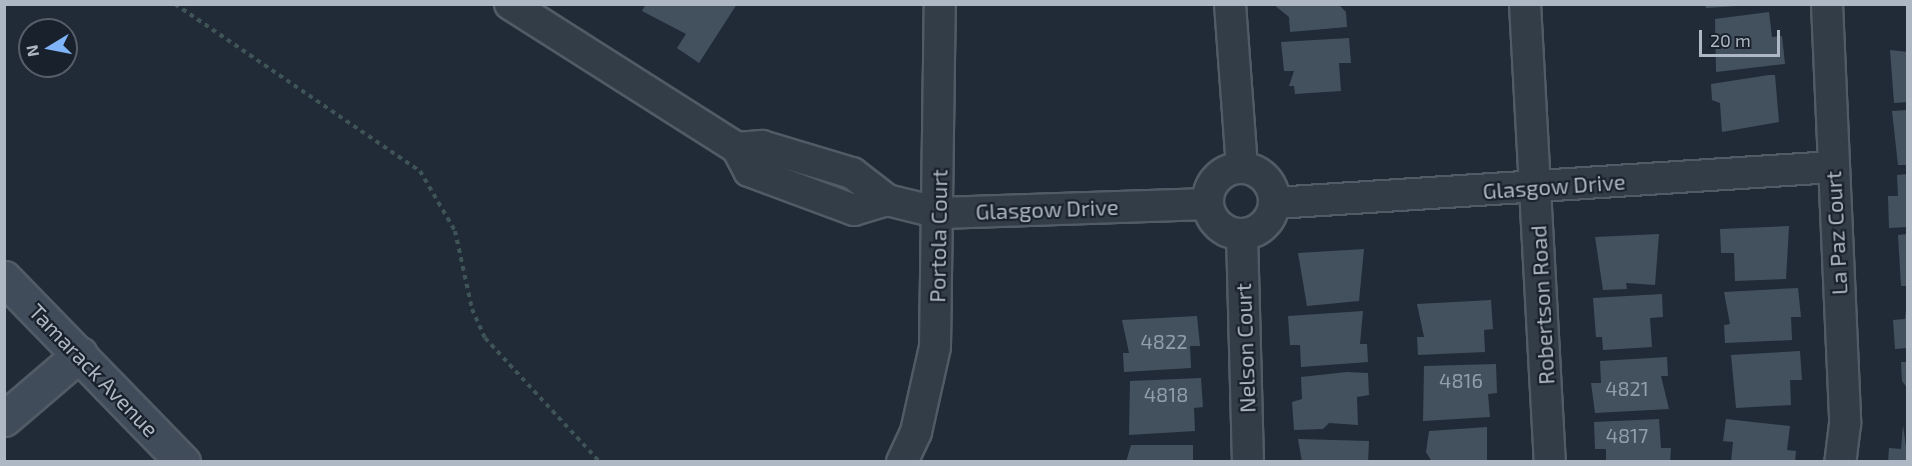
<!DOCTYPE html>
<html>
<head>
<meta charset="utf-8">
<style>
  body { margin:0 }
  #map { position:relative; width:1912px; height:466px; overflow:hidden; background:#202b37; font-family:"Exo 2",sans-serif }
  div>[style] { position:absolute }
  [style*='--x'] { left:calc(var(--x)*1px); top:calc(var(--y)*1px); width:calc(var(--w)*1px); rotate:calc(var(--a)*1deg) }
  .building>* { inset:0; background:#43515f }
  .path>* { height:4px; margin-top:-2px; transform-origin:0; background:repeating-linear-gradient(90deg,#3f5456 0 4.5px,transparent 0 9px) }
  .roads { filter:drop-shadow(2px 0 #515b65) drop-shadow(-2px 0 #515b65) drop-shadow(0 2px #515b65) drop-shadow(0 -2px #515b65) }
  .street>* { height:30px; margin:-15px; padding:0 15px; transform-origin:15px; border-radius:15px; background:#333d48 }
  .street>.ring { margin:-15px; padding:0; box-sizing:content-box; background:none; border:30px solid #333d48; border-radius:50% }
  .secondary>* { height:33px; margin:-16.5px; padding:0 16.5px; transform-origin:16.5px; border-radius:16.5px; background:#414c5b }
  span { translate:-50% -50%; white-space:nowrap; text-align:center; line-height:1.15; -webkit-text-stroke:4.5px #19222c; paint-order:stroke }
  .number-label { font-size:20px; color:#939eab }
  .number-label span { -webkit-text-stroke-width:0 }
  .street-label { font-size:22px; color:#aeb8c4 }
  .frame { position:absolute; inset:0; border:6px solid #aeb8c4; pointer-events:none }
  .north { position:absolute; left:18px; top:18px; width:60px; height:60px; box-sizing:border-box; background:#19222c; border:2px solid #555e69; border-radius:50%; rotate:260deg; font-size:16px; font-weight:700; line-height:24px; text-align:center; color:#aeb8c4 }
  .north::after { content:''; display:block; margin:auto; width:21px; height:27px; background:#7fb5f8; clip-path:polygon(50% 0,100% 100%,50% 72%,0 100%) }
  .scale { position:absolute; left:1699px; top:30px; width:81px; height:27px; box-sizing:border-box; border:3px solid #aeb8c4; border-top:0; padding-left:8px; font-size:18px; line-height:21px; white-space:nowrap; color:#aeb8c4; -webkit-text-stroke:4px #19222c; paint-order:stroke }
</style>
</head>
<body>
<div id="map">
  <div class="building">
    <div style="clip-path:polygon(646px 4px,737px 4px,699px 63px,677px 48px,686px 34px,642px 11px)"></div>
    <div style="clip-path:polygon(1273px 4px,1338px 4px,1346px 12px,1347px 27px,1290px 32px,1289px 17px)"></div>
    <div style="clip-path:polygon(1705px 4px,1737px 4px,1737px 6px,1706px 8px)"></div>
    <div style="clip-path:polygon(1769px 12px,1772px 37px,1782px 36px,1785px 64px,1716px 72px,1715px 19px)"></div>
    <div style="clip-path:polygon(1349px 38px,1351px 63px,1339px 63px,1341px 91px,1295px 94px,1294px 86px,1289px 86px,1294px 71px,1284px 71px,1281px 42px)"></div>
    <div style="clip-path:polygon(1890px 50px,1908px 52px,1908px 102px,1894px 103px)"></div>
    <div style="clip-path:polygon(1769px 75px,1775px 75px,1779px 122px,1722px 132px,1720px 103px,1712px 100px,1711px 84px)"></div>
    <div style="clip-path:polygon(1908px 110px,1908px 165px,1898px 165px,1892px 111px)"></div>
    <div style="clip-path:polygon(1908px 174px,1908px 227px,1889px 228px,1888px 196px,1898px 196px,1897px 175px)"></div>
    <div style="clip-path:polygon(1789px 226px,1786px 279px,1735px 281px,1734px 253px,1721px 253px,1720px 229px)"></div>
    <div style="clip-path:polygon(1659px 234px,1655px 285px,1626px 283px,1627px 289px,1603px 290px,1595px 237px)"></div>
    <div style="clip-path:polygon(1908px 234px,1908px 286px,1901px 286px,1898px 235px)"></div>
    <div style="clip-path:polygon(1364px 249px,1359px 301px,1307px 306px,1298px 253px)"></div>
    <div style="clip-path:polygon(1798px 288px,1801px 317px,1791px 317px,1792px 340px,1725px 343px,1724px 325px,1730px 324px,1724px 292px)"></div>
    <div style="clip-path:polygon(1662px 294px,1663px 317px,1650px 318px,1652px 347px,1603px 350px,1602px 337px,1596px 337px,1593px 298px)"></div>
    <div style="clip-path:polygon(1908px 297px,1908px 348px,1895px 349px,1893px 320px,1905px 319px)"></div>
    <div style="clip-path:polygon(1491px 300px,1493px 329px,1484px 330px,1485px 352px,1418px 355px,1417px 337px,1424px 337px,1417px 304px)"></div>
    <div style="clip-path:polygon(1363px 311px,1360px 344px,1367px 344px,1368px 362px,1301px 367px,1300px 345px,1290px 345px,1288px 316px)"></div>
    <div style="clip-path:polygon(1197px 316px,1200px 346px,1190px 346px,1191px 368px,1124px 372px,1123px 353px,1129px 353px,1122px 320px)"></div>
    <div style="clip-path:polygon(1800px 351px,1802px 380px,1790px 380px,1791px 405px,1736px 408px,1731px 355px)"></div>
    <div style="clip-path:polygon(1667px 357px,1668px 376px,1661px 376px,1669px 409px,1595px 413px,1591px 383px,1601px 383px,1600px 361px)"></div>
    <div style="clip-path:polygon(1901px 362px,1908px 362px,1908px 389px,1902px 381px)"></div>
    <div style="clip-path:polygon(1496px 364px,1497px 393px,1488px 394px,1490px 417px,1423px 421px,1424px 366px)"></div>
    <div style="clip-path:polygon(1347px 372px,1368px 373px,1369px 395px,1357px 397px,1358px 425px,1329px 423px,1323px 429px,1294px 430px,1292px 402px,1302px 399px,1301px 377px)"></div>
    <div style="clip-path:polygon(1201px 378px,1203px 407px,1194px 408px,1195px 431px,1129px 435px,1130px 381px)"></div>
    <div style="clip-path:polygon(1659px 419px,1661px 448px,1671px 448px,1670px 462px,1606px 462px,1606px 449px,1595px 449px,1594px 422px)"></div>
    <div style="clip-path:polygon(1726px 419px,1790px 426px,1787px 450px,1796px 451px,1795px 462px,1731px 462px,1733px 442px,1723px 441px)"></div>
    <div style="clip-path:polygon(1903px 425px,1908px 462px,1888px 462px,1889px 448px,1901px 449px)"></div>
    <div style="clip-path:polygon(1487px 427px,1487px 462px,1432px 462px,1426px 452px,1429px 431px)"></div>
    <div style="clip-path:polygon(1298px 439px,1369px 441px,1368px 462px,1302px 462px)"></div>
    <div style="clip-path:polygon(1131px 445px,1193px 445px,1193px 462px,1126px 462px)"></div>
  </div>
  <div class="path">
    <div style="--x:175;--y:4;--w:297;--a:34.3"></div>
    <div style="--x:420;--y:171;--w:69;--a:59.7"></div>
    <div style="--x:455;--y:231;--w:80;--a:77.7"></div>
    <div style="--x:472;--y:309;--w:32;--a:66"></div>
    <div style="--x:485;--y:338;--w:169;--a:47.2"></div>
  </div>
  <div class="roads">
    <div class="street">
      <div style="--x:510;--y:4;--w:269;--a:32.4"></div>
      <div style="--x:737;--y:148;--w:26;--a:62"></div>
      <div style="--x:749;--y:171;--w:112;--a:20.4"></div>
      <div style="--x:854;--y:210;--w:34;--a:-17"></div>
      <div style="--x:887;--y:200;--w:55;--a:13.8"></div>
      <div style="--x:940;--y:213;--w:268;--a:-1.9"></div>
      <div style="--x:1230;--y:4;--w:164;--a:85.8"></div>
      <div style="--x:1525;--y:4;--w:459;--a:86.9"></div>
      <div style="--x:1827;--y:4;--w:420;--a:87.5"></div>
      <div style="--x:1845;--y:424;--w:38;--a:97"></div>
      <div style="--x:737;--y:148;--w:25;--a:-5"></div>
      <div style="--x:762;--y:146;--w:94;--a:16.7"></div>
      <div style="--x:852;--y:173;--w:44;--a:37.6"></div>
      <div class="ring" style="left:1208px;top:168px;width:36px;height:36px"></div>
      <div style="--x:1275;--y:203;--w:559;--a:-3.69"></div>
      <div style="--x:1242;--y:234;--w:228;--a:88.5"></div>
      <div style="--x:902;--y:462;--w:33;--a:-65"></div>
      <div style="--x:916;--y:432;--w:87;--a:-77.4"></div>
      <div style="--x:935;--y:347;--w:343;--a:-89.2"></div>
    </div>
    <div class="secondary">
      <div style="--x:4;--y:278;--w:257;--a:45.8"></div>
      <div style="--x:4;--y:419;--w:100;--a:-40.5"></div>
    </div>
  </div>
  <div class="number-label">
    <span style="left:1164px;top:341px">4822</span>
    <span style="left:1461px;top:380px">4816</span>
    <span style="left:1627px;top:388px">4821</span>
    <span style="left:1166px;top:394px">4818</span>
    <span style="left:1627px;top:435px">4817</span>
  </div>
  <div class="street-label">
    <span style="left:1554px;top:186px;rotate:-4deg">Glasgow Drive</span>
    <span style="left:1047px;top:209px;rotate:-2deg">Glasgow Drive</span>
    <span style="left:1836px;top:233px;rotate:-93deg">La Paz Court</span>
    <span style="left:938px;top:236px;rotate:-89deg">Portola Court</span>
    <span style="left:1542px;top:305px;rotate:-93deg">Robertson Road</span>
    <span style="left:1245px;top:348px;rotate:-92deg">Nelson Court</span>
    <span style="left:94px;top:370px;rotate:46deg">Tamarack Avenue</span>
  </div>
  <div class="frame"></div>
  <div class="north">N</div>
  <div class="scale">20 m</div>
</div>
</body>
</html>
